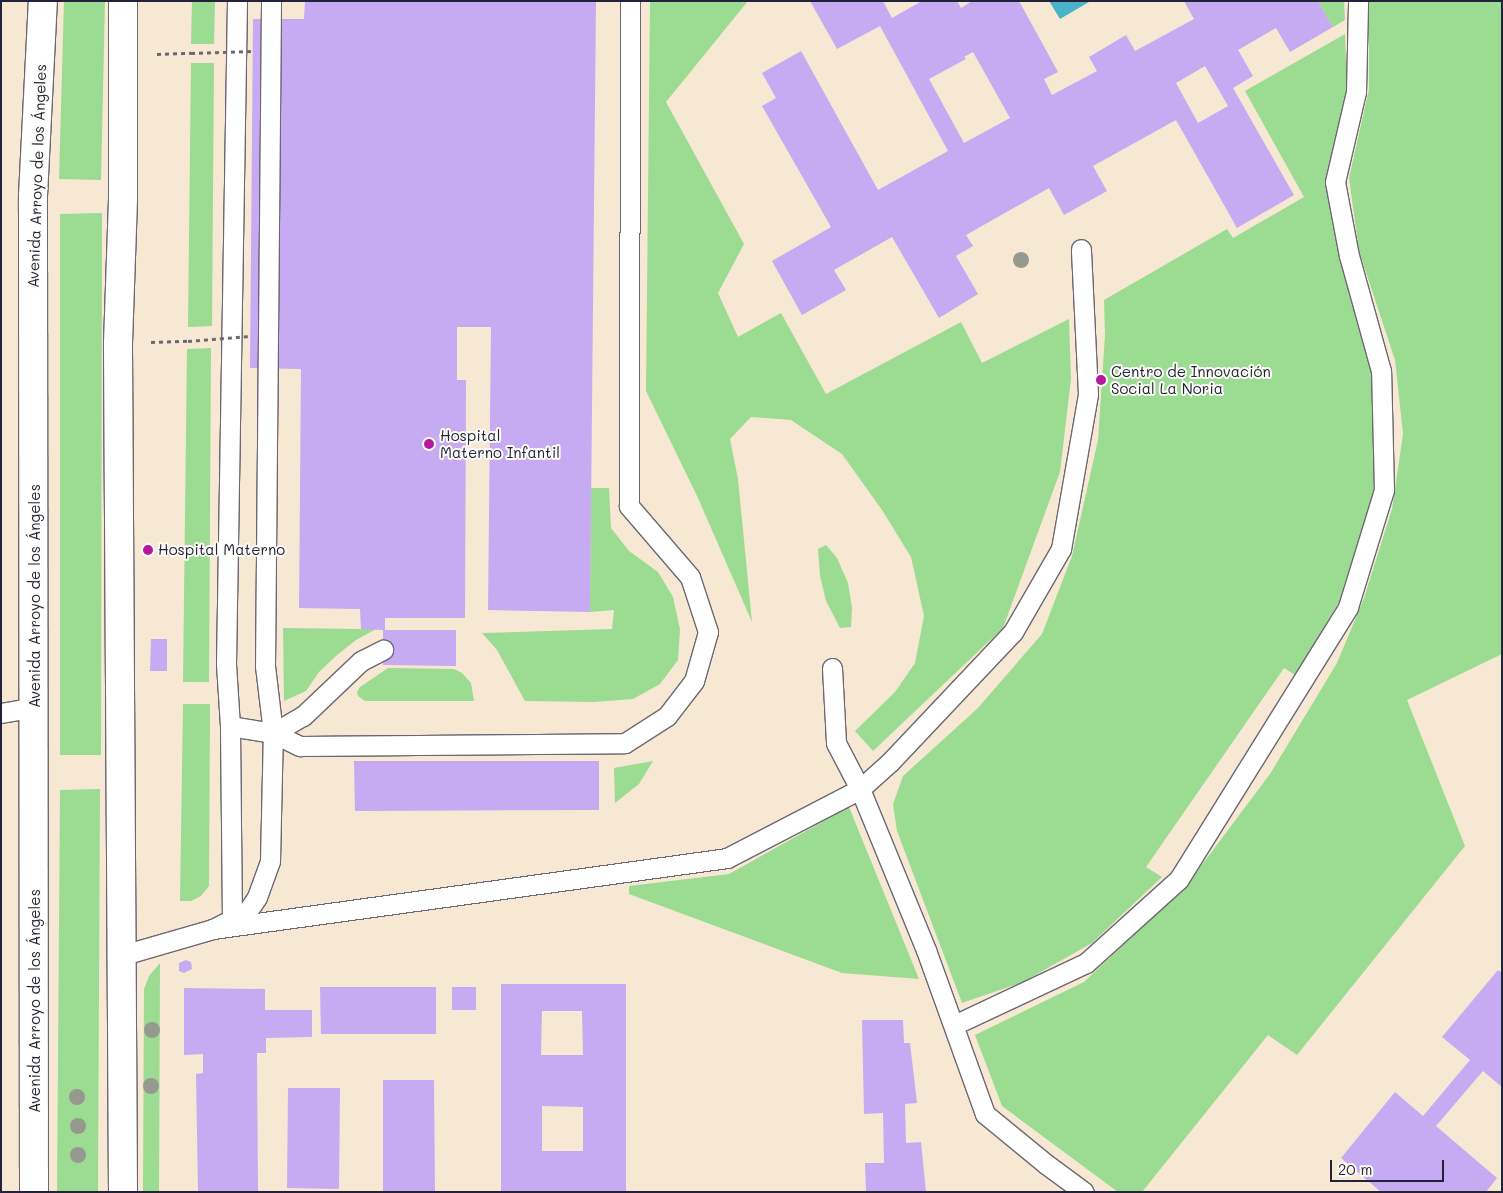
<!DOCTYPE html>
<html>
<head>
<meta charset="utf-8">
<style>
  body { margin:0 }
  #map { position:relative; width:1503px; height:1193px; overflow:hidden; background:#f7e8d4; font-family:Mali,sans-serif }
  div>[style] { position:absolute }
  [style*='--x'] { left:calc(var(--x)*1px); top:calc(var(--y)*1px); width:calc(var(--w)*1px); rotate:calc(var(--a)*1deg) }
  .green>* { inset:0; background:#9bdb92 }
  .water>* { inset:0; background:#4ab2c9 }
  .building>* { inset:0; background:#c6aaf2 }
  .path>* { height:3px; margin-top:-1.5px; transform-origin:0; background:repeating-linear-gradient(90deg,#6d6771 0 4px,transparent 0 8px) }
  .roads { filter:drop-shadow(1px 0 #6d6771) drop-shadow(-1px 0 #6d6771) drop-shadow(0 1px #6d6771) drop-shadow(0 -1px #6d6771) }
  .service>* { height:19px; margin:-9.5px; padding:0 9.5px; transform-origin:9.5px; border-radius:9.5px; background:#fff }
  .secondary>* { height:28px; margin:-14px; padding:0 14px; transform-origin:14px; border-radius:14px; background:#fff }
  .path-bridge>* { height:3px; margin-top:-1.5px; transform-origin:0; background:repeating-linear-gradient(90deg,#6d6771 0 4px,transparent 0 8px) }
  .trees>* { width:16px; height:16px; margin:-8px; border-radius:50%; background:#969a8e }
  .dots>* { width:14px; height:14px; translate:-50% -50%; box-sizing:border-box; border:2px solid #fdfcf7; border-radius:50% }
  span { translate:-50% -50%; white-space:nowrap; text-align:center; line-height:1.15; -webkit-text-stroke:4px #fdfcf7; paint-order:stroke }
  .street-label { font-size:15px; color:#22223b }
  .poi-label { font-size:15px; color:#22223b }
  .left { translate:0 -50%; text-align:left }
  .frame { position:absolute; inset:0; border:2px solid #22223b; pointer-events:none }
  .scale { position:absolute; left:1330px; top:1160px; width:114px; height:22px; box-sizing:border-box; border:2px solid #22223b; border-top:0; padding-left:6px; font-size:15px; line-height:18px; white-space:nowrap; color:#22223b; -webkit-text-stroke:4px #fdfcf7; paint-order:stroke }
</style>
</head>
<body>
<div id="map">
  <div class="green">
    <div style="clip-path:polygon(64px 1px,105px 1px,101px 180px,59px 179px)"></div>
    <div style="clip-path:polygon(192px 1px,215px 1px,214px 44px,191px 44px)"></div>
    <div style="clip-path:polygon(650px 1px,748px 1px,666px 102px,744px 244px,718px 293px,738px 337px,781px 313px,826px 394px,961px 322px,982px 363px,1069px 319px,1071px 379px,1060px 472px,1003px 628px,873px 751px,855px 731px,895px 692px,915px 663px,924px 616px,911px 557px,882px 510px,842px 454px,791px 420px,751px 417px,730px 439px,738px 479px,752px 622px,698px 498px,646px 391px)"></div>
    <div style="clip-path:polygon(1318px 1px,1344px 1px,1345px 20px,1333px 27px)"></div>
    <div style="clip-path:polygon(1369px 1px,1502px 1px,1502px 654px,1407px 700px,1465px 846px,1297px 1055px,1268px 1035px,1142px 1192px,1118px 1192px,1002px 1106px,975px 1035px,1084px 982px,1186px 886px,1270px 774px,1337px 663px,1364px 598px,1392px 509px,1403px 434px,1395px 360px,1359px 251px,1349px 178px,1369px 89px)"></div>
    <div style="clip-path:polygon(1345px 34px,1347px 93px,1325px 182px,1340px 256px,1375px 369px,1375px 484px,1358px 550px,1342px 597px,1295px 675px,1284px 668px,1146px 867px,1162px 877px,1092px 943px,1023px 982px,962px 1003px,897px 831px,893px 804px,903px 776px,978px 708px,1042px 634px,1072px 556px,1098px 440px,1105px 335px,1104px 300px,1227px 229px,1233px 238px,1304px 197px,1245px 91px)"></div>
    <div style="clip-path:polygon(191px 63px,214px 63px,212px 326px,188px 327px)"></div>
    <div style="clip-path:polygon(102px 213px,101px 755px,60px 755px,60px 214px)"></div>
    <div style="clip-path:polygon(211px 348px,209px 682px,183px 682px,187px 349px)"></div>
    <div style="clip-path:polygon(591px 488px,609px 488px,611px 528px,629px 551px,658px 572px,673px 597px,680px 629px,678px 660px,660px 684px,633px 699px,594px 702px,525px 701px,497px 650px,482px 633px,612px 629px,614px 610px,590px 612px)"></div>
    <div style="clip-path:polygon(826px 545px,837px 558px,848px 583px,852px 608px,851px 627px,840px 628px,826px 601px,820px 576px,818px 549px)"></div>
    <div style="clip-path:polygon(283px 628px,361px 629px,376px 629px,356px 640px,337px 655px,319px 672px,306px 691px,284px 701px)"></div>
    <div style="clip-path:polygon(388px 668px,454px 669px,462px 673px,471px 683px,474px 701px,365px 701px,358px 696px,357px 692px,360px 687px)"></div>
    <div style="clip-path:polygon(183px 704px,210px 704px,209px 886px,201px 896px,191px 901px,180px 901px)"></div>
    <div style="clip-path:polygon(653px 761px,639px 784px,615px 803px,614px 768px)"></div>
    <div style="clip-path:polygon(100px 789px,98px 1192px,57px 1192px,60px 790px)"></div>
    <div style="clip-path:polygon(849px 807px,919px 979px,842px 973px,629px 894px,629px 886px,729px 874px)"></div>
    <div style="clip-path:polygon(160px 963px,159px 1192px,143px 1192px,144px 989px,149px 976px)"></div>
  </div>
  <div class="water">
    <div style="clip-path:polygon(1049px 1px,1088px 1px,1089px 2px,1060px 19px)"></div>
  </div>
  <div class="building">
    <div style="clip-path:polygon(305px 1px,596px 1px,590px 612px,488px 610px,491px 327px,457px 327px,457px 380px,466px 380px,465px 618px,385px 618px,385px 630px,456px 630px,456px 666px,383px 665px,383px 630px,361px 629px,360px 609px,299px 608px,301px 369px,250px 368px,253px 19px,304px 19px)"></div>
    <div style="clip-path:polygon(evenodd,810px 1px,883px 1px,892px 18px,922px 1px,957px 1px,961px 8px,972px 1px,1019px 1px,1058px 72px,1044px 79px,1052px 95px,1097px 71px,1089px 57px,1126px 35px,1135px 51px,1194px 19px,1184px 1px,1318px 1px,1333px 27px,1290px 52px,1276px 28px,1238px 50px,1253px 76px,1233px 88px,1294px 195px,1237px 228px,1176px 120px,1093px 166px,1107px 191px,1064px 215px,1049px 188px,966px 235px,973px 246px,956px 256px,978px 294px,939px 318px,892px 237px,834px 270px,846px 290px,802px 315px,772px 261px,831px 227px,762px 106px,776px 98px,762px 73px,801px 51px,878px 190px,948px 151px,880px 26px,837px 49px,810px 1px,973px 52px,1010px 118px,964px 143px,929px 79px,966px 59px,964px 57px,973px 52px,810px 1px,1205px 66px,1228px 106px,1198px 123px,1176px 83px,1205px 66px)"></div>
    <div style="clip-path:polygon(151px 639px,167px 639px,167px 671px,150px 671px)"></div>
    <div style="clip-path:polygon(354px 761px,599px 761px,599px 810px,355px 811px)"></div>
    <div style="clip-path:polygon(186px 960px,191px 962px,192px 969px,184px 973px,179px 971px,179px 963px)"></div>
    <div style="clip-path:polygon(1498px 970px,1502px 973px,1502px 1087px,1483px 1071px,1436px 1126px,1497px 1178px,1486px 1192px,1381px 1192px,1341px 1158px,1395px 1092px,1423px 1116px,1470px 1060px,1442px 1037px)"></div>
    <div style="clip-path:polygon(evenodd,501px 984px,626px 984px,626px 1192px,501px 1192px,501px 984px,542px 1011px,582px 1011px,583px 1055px,541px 1055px,542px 1011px,501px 984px,542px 1106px,583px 1107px,583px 1151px,542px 1151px,542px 1106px)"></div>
    <div style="clip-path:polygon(320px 987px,436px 987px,436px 1034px,321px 1034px)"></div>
    <div style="clip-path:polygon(452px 987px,476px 987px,476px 1010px,452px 1010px)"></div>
    <div style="clip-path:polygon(184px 988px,265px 989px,265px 1010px,312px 1010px,312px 1037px,266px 1038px,266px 1053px,257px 1053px,258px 1192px,198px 1192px,196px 1074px,203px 1073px,203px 1054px,184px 1055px)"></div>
    <div style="clip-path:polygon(862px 1020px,903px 1020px,904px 1043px,910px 1043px,917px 1103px,905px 1104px,906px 1143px,921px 1142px,926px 1192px,866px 1192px,865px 1163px,884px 1163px,883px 1113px,864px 1114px)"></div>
    <div style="clip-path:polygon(383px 1080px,434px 1080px,435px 1192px,383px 1192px)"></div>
    <div style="clip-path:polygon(288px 1088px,340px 1088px,339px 1189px,287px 1188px)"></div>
  </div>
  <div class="path">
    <div style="--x:157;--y:54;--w:34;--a:-2"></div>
    <div style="--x:151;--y:342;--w:37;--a:-2"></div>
  </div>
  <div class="roads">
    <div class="service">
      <div style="--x:832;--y:668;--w:75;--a:86.9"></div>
      <div style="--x:836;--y:743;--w:52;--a:62.4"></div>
      <div style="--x:860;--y:789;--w:174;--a:67.7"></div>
      <div style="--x:926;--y:950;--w:174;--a:70.2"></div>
      <div style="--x:985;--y:1114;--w:79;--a:39.3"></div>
      <div style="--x:1046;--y:1164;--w:47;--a:36.4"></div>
      <div style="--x:1;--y:713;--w:35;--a:-10"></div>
      <div style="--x:230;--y:726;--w:44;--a:9.2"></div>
      <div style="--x:273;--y:733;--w:30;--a:26"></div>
      <div style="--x:300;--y:746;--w:325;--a:-0.5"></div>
      <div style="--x:625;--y:743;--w:50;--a:-32.7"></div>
      <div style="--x:667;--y:716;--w:44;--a:-52.4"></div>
      <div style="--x:694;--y:681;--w:51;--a:-74.1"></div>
      <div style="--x:708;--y:632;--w:58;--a:-108.1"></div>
      <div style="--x:690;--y:577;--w:94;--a:-130.7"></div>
      <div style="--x:629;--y:506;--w:505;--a:-89.89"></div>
      <div style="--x:273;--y:733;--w:34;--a:-30"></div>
      <div style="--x:303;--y:716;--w:80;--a:-43.5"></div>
      <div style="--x:361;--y:661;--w:25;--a:-27"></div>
      <div style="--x:232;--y:920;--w:194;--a:-90.6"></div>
      <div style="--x:230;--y:726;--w:62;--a:-93.7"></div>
      <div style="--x:226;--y:664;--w:663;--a:-89.05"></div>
      <div style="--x:213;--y:929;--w:519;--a:-7.86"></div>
      <div style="--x:727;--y:858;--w:150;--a:-27.4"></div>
      <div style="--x:860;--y:789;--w:40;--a:-42"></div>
      <div style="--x:890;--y:762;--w:179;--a:-46.6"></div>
      <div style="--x:1013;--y:632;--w:96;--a:-60"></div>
      <div style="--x:1061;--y:549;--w:157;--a:-80.1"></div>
      <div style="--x:1088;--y:394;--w:145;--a:-92.8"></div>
      <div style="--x:123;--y:955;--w:94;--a:-16.1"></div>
      <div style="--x:213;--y:929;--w:38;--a:-27"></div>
      <div style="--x:247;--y:912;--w:18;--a:-56"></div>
      <div style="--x:257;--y:897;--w:38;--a:-70"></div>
      <div style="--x:270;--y:861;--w:128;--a:-88.7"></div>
      <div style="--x:273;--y:733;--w:67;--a:-96.8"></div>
      <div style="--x:265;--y:666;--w:665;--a:-89.48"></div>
      <div style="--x:954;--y:1025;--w:146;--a:-25.2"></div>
      <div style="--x:1086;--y:963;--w:125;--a:-42.1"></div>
      <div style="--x:1179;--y:879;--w:320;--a:-58.1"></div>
      <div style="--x:1348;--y:607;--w:122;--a:-72.9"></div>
      <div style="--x:1384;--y:490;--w:119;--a:-91.4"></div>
      <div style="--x:1381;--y:371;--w:119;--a:-105.5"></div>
      <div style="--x:1349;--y:256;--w:75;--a:-100.7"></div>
      <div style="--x:1335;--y:182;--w:92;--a:-76.9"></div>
      <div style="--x:1356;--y:92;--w:91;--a:-88.7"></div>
    </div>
    <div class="secondary">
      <div style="--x:34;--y:1192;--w:996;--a:-90.06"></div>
      <div style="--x:33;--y:196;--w:195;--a:-87.1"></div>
      <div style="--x:123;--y:1192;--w:849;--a:-90.34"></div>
      <div style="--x:118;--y:343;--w:145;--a:-88"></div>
      <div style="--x:123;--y:198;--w:197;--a:-90"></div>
    </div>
  </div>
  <div class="path-bridge">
    <div style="--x:191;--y:53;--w:62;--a:-1.8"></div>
    <div style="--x:188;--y:341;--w:62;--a:-4.6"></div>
  </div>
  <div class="trees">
    <div style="left:1021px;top:260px"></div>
    <div style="left:152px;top:1030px"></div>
    <div style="left:151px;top:1086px"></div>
    <div style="left:77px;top:1097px"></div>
    <div style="left:78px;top:1126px"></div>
    <div style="left:78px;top:1155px"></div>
  </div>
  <div class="dots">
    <div style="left:1101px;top:380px;background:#b5179e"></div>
    <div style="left:429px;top:444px;background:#b5179e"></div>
    <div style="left:148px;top:550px;background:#b5179e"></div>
  </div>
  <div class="street-label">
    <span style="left:37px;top:176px;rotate:-88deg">Avenida Arroyo de los Ángeles</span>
    <span style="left:35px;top:596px;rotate:-90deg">Avenida Arroyo de los Ángeles</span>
    <span style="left:35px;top:1001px;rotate:-90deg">Avenida Arroyo de los Ángeles</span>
  </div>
  <div class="poi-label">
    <span class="left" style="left:1111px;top:380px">Centro de Innovación<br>Social La Noria</span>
    <span class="left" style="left:440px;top:444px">Hospital<br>Materno Infantil</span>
    <span class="left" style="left:158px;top:550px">Hospital Materno</span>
  </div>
  <div class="frame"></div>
  <div class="scale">20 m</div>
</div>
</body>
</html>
